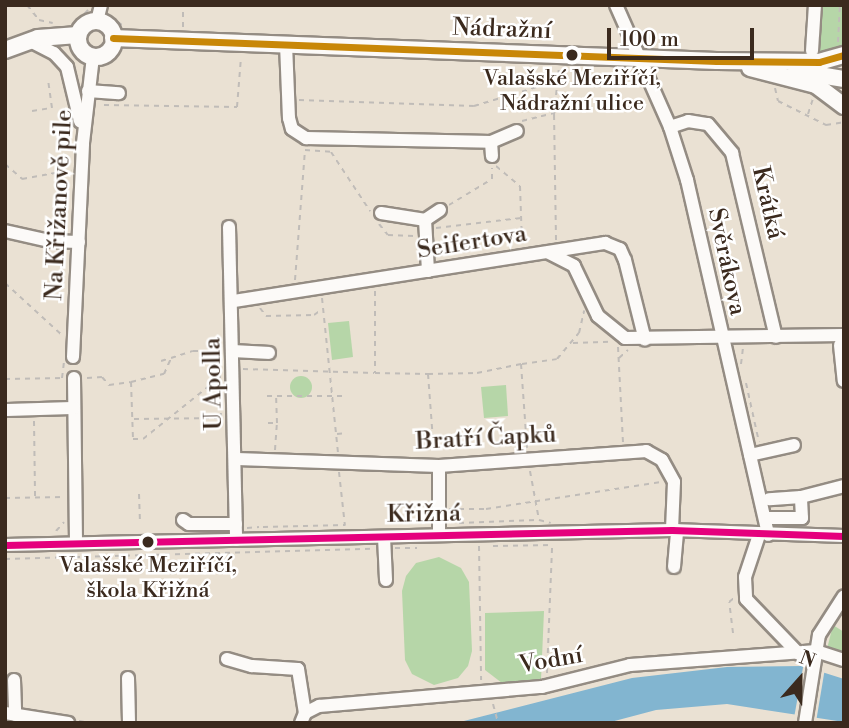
<!DOCTYPE html>
<html>
<head>
<meta charset="utf-8">
<style>
  body { margin:0 }
  #map { position:relative; width:849px; height:728px; overflow:hidden; background:#eae1d3; font-family:"Libre Bodoni",serif }
  div>[style] { position:absolute }
  [style*='--x'] { left:calc(var(--x)*1px); top:calc(var(--y)*1px); width:calc(var(--w)*1px); rotate:calc(var(--a)*1deg) }
  .green>* { inset:0; background:#b6d6a8 }
  .round { border-radius:50% }
  .water>* { inset:0; background:#82b5d0 }
  .pier>* { inset:0; background:#eae1d3 }
  .path>* { height:2px; margin-top:-1px; transform-origin:0; background:repeating-linear-gradient(90deg,#c0bcb8 0 5px,transparent 0 10px) }
  .roads { filter:drop-shadow(2px 0 #948c83) drop-shadow(-2px 0 #948c83) drop-shadow(0 2px #948c83) drop-shadow(0 -2px #948c83) }
  .minor>* { height:12px; margin:-6px; padding:0 6px; transform-origin:6px; border-radius:6px; background:#fcfaf8 }
  .major>* { height:16px; margin:-8px; padding:0 8px; transform-origin:8px; border-radius:8px; background:#fcfaf8 }
  .major>.ring { margin:-8px; padding:0; box-sizing:content-box; background:none; border:16px solid #fcfaf8; border-radius:50% }
  .bus-1>* { height:7px; margin:-3.5px; padding:0 3.5px; transform-origin:3.5px; border-radius:3.5px; background:#e5007d }
  .bus-2>* { height:7px; margin:-3.5px; padding:0 3.5px; transform-origin:3.5px; border-radius:3.5px; background:#c88708 }
  .dots>* { width:19px; height:19px; translate:-50% -50%; box-sizing:border-box; border:4px solid #fff; border-radius:50% }
  span { translate:-50% -50%; white-space:nowrap; text-align:center; line-height:1.15; -webkit-text-stroke:5px #fff; paint-order:stroke }
  .bus-label { font-size:22px; color:#3b2a1e }
  .street-label { font-size:24px; color:#3b2a1e }
  .frame { position:absolute; inset:0; border:7px solid #3b2a1e; pointer-events:none }
  .north { position:absolute; left:765px; top:644px; width:70px; height:70px; -webkit-text-stroke:5px #fff; paint-order:stroke; rotate:21deg; font-size:19px; font-weight:700; line-height:28px; text-align:center; color:#3b2a1e }
  .north::after { content:''; display:block; margin:auto; width:24px; height:32px; background:#3b2a1e; clip-path:polygon(50% 0,100% 100%,50% 72%,0 100%) }
  .scale { position:absolute; left:607px; top:28px; width:147px; height:32px; box-sizing:border-box; border:4px solid #3b2a1e; border-top:0; padding-left:9px; font-size:21px; line-height:24px; white-space:nowrap; color:#3b2a1e; -webkit-text-stroke:5px #fff; paint-order:stroke }
</style>
</head>
<body>
<div id="map">
  <div class="green">
    <div style="clip-path:polygon(810px 5px,844px 5px,844px 43px,839px 49px,807px 53px)"></div>
    <div style="clip-path:polygon(349px 321px,353px 357px,332px 360px,328px 323px)"></div>
    <div class="round" style="left:290px;top:376px;width:22px;height:22px"></div>
    <div style="clip-path:polygon(506px 385px,508px 416px,484px 418px,481px 387px)"></div>
    <div style="clip-path:polygon(439px 557px,461px 568px,469px 582px,472px 651px,468px 666px,458px 678px,434px 685px,412px 674px,405px 660px,402px 591px,406px 576px,416px 563px)"></div>
    <div style="clip-path:polygon(544px 611px,541px 680px,502px 683px,485px 670px,485px 613px)"></div>
    <div style="clip-path:polygon(833px 625px,844px 632px,844px 654px,827px 649px)"></div>
  </div>
  <div class="water">
    <div style="clip-path:polygon(803px 666px,844px 679px,844px 722px,727px 704px,656px 710px,607px 723px,456px 723px,632px 678px,727px 667px)"></div>
  </div>
  <div class="pier">
    <div style="clip-path:polygon(804px 662px,825px 668px,816px 722px,794px 718px)"></div>
  </div>
  <div class="path">
    <div style="--x:27;--y:5;--w:19;--a:51"></div>
    <div style="--x:39;--y:20;--w:14;--a:12"></div>
    <div style="--x:110;--y:16;--w:15;--a:37"></div>
    <div style="--x:78;--y:21;--w:15;--a:-48"></div>
    <div style="--x:183;--y:27;--w:22;--a:-90"></div>
    <div style="--x:838;--y:42;--w:37;--a:-87"></div>
    <div style="--x:775;--y:88;--w:13;--a:77"></div>
    <div style="--x:778;--y:101;--w:54;--a:26.6"></div>
    <div style="--x:826;--y:125;--w:18;--a:-9"></div>
    <div style="--x:299;--y:100;--w:175;--a:2"></div>
    <div style="--x:474;--y:106;--w:87;--a:-16.8"></div>
    <div style="--x:104;--y:105;--w:133;--a:0.9"></div>
    <div style="--x:237;--y:107;--w:50;--a:-85.4"></div>
    <div style="--x:32;--y:111;--w:20;--a:-9"></div>
    <div style="--x:52;--y:108;--w:28;--a:-98"></div>
    <div style="--x:808;--y:114;--w:16;--a:-72"></div>
    <div style="--x:522;--y:121;--w:33;--a:-14"></div>
    <div style="--x:305;--y:150;--w:26;--a:4"></div>
    <div style="--x:331;--y:152;--w:71;--a:56.5"></div>
    <div style="--x:5;--y:164;--w:23;--a:41"></div>
    <div style="--x:22;--y:179;--w:50;--a:-10.4"></div>
    <div style="--x:496;--y:166;--w:31;--a:40"></div>
    <div style="--x:520;--y:186;--w:57;--a:88"></div>
    <div style="--x:449;--y:205;--w:50;--a:-31.2"></div>
    <div style="--x:492;--y:179;--w:11;--a:-90"></div>
    <div style="--x:379;--y:224;--w:14;--a:51"></div>
    <div style="--x:388;--y:235;--w:26;--a:2"></div>
    <div style="--x:436;--y:228;--w:86;--a:-6.7"></div>
    <div style="--x:556;--y:240;--w:125;--a:-90.9"></div>
    <div style="--x:554;--y:115;--w:48;--a:-84.1"></div>
    <div style="--x:295;--y:280;--w:130;--a:-85.6"></div>
    <div style="--x:5;--y:283;--w:77;--a:42.4"></div>
    <div style="--x:375;--y:291;--w:82;--a:90"></div>
    <div style="--x:375;--y:373;--w:53;--a:1.1"></div>
    <div style="--x:428;--y:374;--w:80;--a:85.7"></div>
    <div style="--x:322;--y:298;--w:156;--a:84.1"></div>
    <div style="--x:260;--y:308;--w:10;--a:53"></div>
    <div style="--x:266;--y:316;--w:48;--a:-1.2"></div>
    <div style="--x:314;--y:315;--w:9;--a:-36"></div>
    <div style="--x:573;--y:343;--w:37;--a:-2"></div>
    <div style="--x:618;--y:347;--w:96;--a:87"></div>
    <div style="--x:619;--y:358;--w:12;--a:-42"></div>
    <div style="--x:161;--y:361;--w:9;--a:-18"></div>
    <div style="--x:522;--y:364;--w:35;--a:-8"></div>
    <div style="--x:557;--y:359;--w:34;--a:-50"></div>
    <div style="--x:579;--y:333;--w:23;--a:-77"></div>
    <div style="--x:741;--y:364;--w:16;--a:-83"></div>
    <div style="--x:243;--y:369;--w:131;--a:1.7"></div>
    <div style="--x:428;--y:374;--w:49;--a:-1.2"></div>
    <div style="--x:477;--y:373;--w:45;--a:-11.6"></div>
    <div style="--x:521;--y:364;--w:84;--a:85.9"></div>
    <div style="--x:62;--y:378;--w:16;--a:-83"></div>
    <div style="--x:87;--y:378;--w:15;--a:-4"></div>
    <div style="--x:102;--y:377;--w:11;--a:49"></div>
    <div style="--x:109;--y:385;--w:22;--a:-8"></div>
    <div style="--x:131;--y:382;--w:34;--a:-14"></div>
    <div style="--x:164;--y:374;--w:17;--a:-66"></div>
    <div style="--x:171;--y:358;--w:23;--a:-18"></div>
    <div style="--x:193;--y:351;--w:26;--a:0"></div>
    <div style="--x:5;--y:379;--w:59;--a:-1"></div>
    <div style="--x:131;--y:382;--w:57;--a:88"></div>
    <div style="--x:133;--y:439;--w:10;--a:0"></div>
    <div style="--x:143;--y:439;--w:99;--a:-38.8"></div>
    <div style="--x:220;--y:377;--w:18;--a:-90"></div>
    <div style="--x:746;--y:383;--w:60;--a:77.6"></div>
    <div style="--x:267;--y:396;--w:79;--a:0"></div>
    <div style="--x:134;--y:419;--w:87;--a:-0.7"></div>
    <div style="--x:221;--y:418;--w:41;--a:-91.4"></div>
    <div style="--x:34;--y:421;--w:76;--a:89.2"></div>
    <div style="--x:268;--y:423;--w:9;--a:0"></div>
    <div style="--x:277;--y:423;--w:25;--a:-92"></div>
    <div style="--x:337;--y:434;--w:10;--a:-6"></div>
    <div style="--x:275;--y:450;--w:27;--a:-86"></div>
    <div style="--x:530;--y:471;--w:50;--a:79.6"></div>
    <div style="--x:539;--y:520;--w:12;--a:14"></div>
    <div style="--x:339;--y:472;--w:54;--a:83.7"></div>
    <div style="--x:139;--y:494;--w:26;--a:88"></div>
    <div style="--x:5;--y:498;--w:59;--a:-1"></div>
    <div style="--x:449;--y:509;--w:37;--a:0"></div>
    <div style="--x:486;--y:509;--w:177;--a:-8.8"></div>
    <div style="--x:459;--y:523;--w:78;--a:-2.2"></div>
    <div style="--x:263;--y:527;--w:82;--a:-1.4"></div>
    <div style="--x:247;--y:528;--w:12;--a:-5"></div>
    <div style="--x:56;--y:531;--w:12;--a:-48"></div>
    <div style="--x:479;--y:546;--w:134;--a:89.1"></div>
    <div style="--x:493;--y:546;--w:60;--a:-1"></div>
    <div style="--x:395;--y:548;--w:22;--a:0"></div>
    <div style="--x:5;--y:559;--w:367;--a:-1.6"></div>
    <div style="--x:733;--y:633;--w:31;--a:-97"></div>
    <div style="--x:729;--y:602;--w:6;--a:-39"></div>
    <div style="--x:547;--y:673;--w:127;--a:-87.7"></div>
    <div style="--x:493;--y:704;--w:20;--a:75"></div>
    <div style="--x:79;--y:721;--w:12;--a:9"></div>
  </div>
  <div class="roads">
    <div class="minor">
      <div style="--x:616;--y:5;--w:133;--a:66.1"></div>
      <div style="--x:670;--y:127;--w:56;--a:72.2"></div>
      <div style="--x:687;--y:180;--w:364;--a:77.1"></div>
      <div style="--x:97;--y:21;--w:16;--a:-76"></div>
      <div style="--x:28;--y:40;--w:29;--a:27"></div>
      <div style="--x:54;--y:53;--w:19;--a:47"></div>
      <div style="--x:67;--y:67;--w:56;--a:76.5"></div>
      <div style="--x:286;--y:44;--w:74;--a:87.7"></div>
      <div style="--x:289;--y:118;--w:11;--a:75"></div>
      <div style="--x:292;--y:129;--w:17;--a:33"></div>
      <div style="--x:306;--y:138;--w:185;--a:1.2"></div>
      <div style="--x:491;--y:142;--w:28;--a:-23"></div>
      <div style="--x:812;--y:51;--w:46;--a:-86.3"></div>
      <div style="--x:88;--y:91;--w:31;--a:4"></div>
      <div style="--x:670;--y:127;--w:19;--a:-18"></div>
      <div style="--x:688;--y:121;--w:20;--a:9"></div>
      <div style="--x:708;--y:124;--w:38;--a:50"></div>
      <div style="--x:732;--y:153;--w:189;--a:76.6"></div>
      <div style="--x:491;--y:142;--w:14;--a:86"></div>
      <div style="--x:381;--y:213;--w:45;--a:9"></div>
      <div style="--x:425;--y:220;--w:18;--a:-34"></div>
      <div style="--x:425;--y:220;--w:51;--a:86.6"></div>
      <div style="--x:229;--y:227;--w:313;--a:88.7"></div>
      <div style="--x:5;--y:231;--w:45;--a:12.8"></div>
      <div style="--x:49;--y:241;--w:30;--a:2"></div>
      <div style="--x:549;--y:253;--w:28;--a:27"></div>
      <div style="--x:574;--y:266;--w:55;--a:64.4"></div>
      <div style="--x:598;--y:316;--w:35;--a:39"></div>
      <div style="--x:625;--y:338;--w:219;--a:-0.8"></div>
      <div style="--x:234;--y:301;--w:376;--a:-8.9"></div>
      <div style="--x:605;--y:243;--w:16;--a:22"></div>
      <div style="--x:620;--y:249;--w:12;--a:66"></div>
      <div style="--x:625;--y:260;--w:82;--a:76"></div>
      <div style="--x:840;--y:345;--w:36;--a:84"></div>
      <div style="--x:234;--y:351;--w:35;--a:3"></div>
      <div style="--x:73;--y:357;--w:214;--a:-87.3"></div>
      <div style="--x:83;--y:143;--w:88;--a:-83.4"></div>
      <div style="--x:74;--y:378;--w:165;--a:89.3"></div>
      <div style="--x:5;--y:410;--w:69;--a:-1.7"></div>
      <div style="--x:750;--y:455;--w:45;--a:-12.8"></div>
      <div style="--x:237;--y:459;--w:202;--a:2"></div>
      <div style="--x:439;--y:466;--w:208;--a:-4.1"></div>
      <div style="--x:646;--y:451;--w:18;--a:29"></div>
      <div style="--x:662;--y:460;--w:25;--a:61"></div>
      <div style="--x:674;--y:482;--w:48;--a:92.4"></div>
      <div style="--x:439;--y:466;--w:69;--a:90"></div>
      <div style="--x:801;--y:497;--w:44;--a:-14.3"></div>
      <div style="--x:766;--y:518;--w:36;--a:0"></div>
      <div style="--x:802;--y:518;--w:21;--a:-93"></div>
      <div style="--x:801;--y:497;--w:32;--a:176"></div>
      <div style="--x:183;--y:520;--w:7;--a:34"></div>
      <div style="--x:189;--y:524;--w:47;--a:0"></div>
      <div style="--x:759;--y:535;--w:44;--a:108.4"></div>
      <div style="--x:745;--y:577;--w:22;--a:87"></div>
      <div style="--x:746;--y:599;--w:76;--a:46.1"></div>
      <div style="--x:384;--y:537;--w:43;--a:87.3"></div>
      <div style="--x:5;--y:545;--w:667;--a:-1.29"></div>
      <div style="--x:672;--y:530;--w:172;--a:2"></div>
      <div style="--x:674;--y:567;--w:37;--a:-85"></div>
      <div style="--x:227;--y:659;--w:26;--a:16"></div>
      <div style="--x:252;--y:666;--w:46;--a:3.7"></div>
      <div style="--x:298;--y:669;--w:45;--a:81"></div>
      <div style="--x:128;--y:678;--w:45;--a:88.7"></div>
      <div style="--x:14;--y:680;--w:35;--a:88"></div>
      <div style="--x:5;--y:713;--w:64;--a:9"></div>
      <div style="--x:301;--y:723;--w:11;--a:-68"></div>
      <div style="--x:305;--y:713;--w:16;--a:-27"></div>
      <div style="--x:319;--y:706;--w:224;--a:-4.9"></div>
      <div style="--x:542;--y:687;--w:91;--a:-14"></div>
      <div style="--x:630;--y:665;--w:187;--a:-4.3"></div>
      <div style="--x:816;--y:651;--w:29;--a:18"></div>
      <div style="--x:805;--y:723;--w:89;--a:-81"></div>
      <div style="--x:819;--y:635;--w:46;--a:-57.3"></div>
    </div>
    <div class="major">
      <div class="ring" style="left:78px;top:21px;width:20px;height:20px"></div>
      <div style="--x:113;--y:38;--w:604;--a:2.18"></div>
      <div style="--x:717;--y:61;--w:102;--a:0.6"></div>
      <div style="--x:819;--y:62;--w:26;--a:-16"></div>
      <div style="--x:5;--y:50;--w:35;--a:-20"></div>
      <div style="--x:38;--y:38;--w:40;--a:-4.3"></div>
      <div style="--x:750;--y:68;--w:68;--a:14.4"></div>
      <div style="--x:816;--y:85;--w:35;--a:37"></div>
      <div style="--x:796;--y:71;--w:49;--a:9.5"></div>
    </div>
  </div>
  <div class="bus-1">
    <div style="--x:5;--y:545;--w:667;--a:-1.29"></div>
    <div style="--x:672;--y:530;--w:172;--a:2"></div>
  </div>
  <div class="bus-2">
    <div style="--x:113;--y:38;--w:604;--a:2.18"></div>
    <div style="--x:717;--y:61;--w:102;--a:0.6"></div>
    <div style="--x:819;--y:62;--w:26;--a:-16"></div>
  </div>
  <div class="dots">
    <div style="left:572px;top:55px;background:#3b2a1e"></div>
    <div style="left:148px;top:542px;background:#3b2a1e"></div>
  </div>
  <div class="bus-label">
    <span style="left:572px;top:91px">Valašské Meziříčí,<br>Nádražní ulice</span>
    <span style="left:148px;top:578px">Valašské Meziříčí,<br>škola Křižná</span>
  </div>
  <div class="street-label">
    <span style="left:502px;top:30px;rotate:2deg">Nádražní</span>
    <span style="left:767px;top:203px;rotate:77deg">Krátká</span>
    <span style="left:60px;top:205px;rotate:-87deg">Na Křižanově pile</span>
    <span style="left:472px;top:243px;rotate:-9deg">Seifertova</span>
    <span style="left:726px;top:262px;rotate:78deg">Svěrákova</span>
    <span style="left:214px;top:384px;rotate:-91deg">U Apolla</span>
    <span style="left:486px;top:439px;rotate:-3deg">Bratří Čapků</span>
    <span style="left:424px;top:515px;rotate:-1deg">Křižná</span>
    <span style="left:551px;top:661px;rotate:-10deg">Vodní</span>
  </div>
  <div class="frame"></div>
  <div class="north">N</div>
  <div class="scale">100 m</div>
</div>
</body>
</html>
